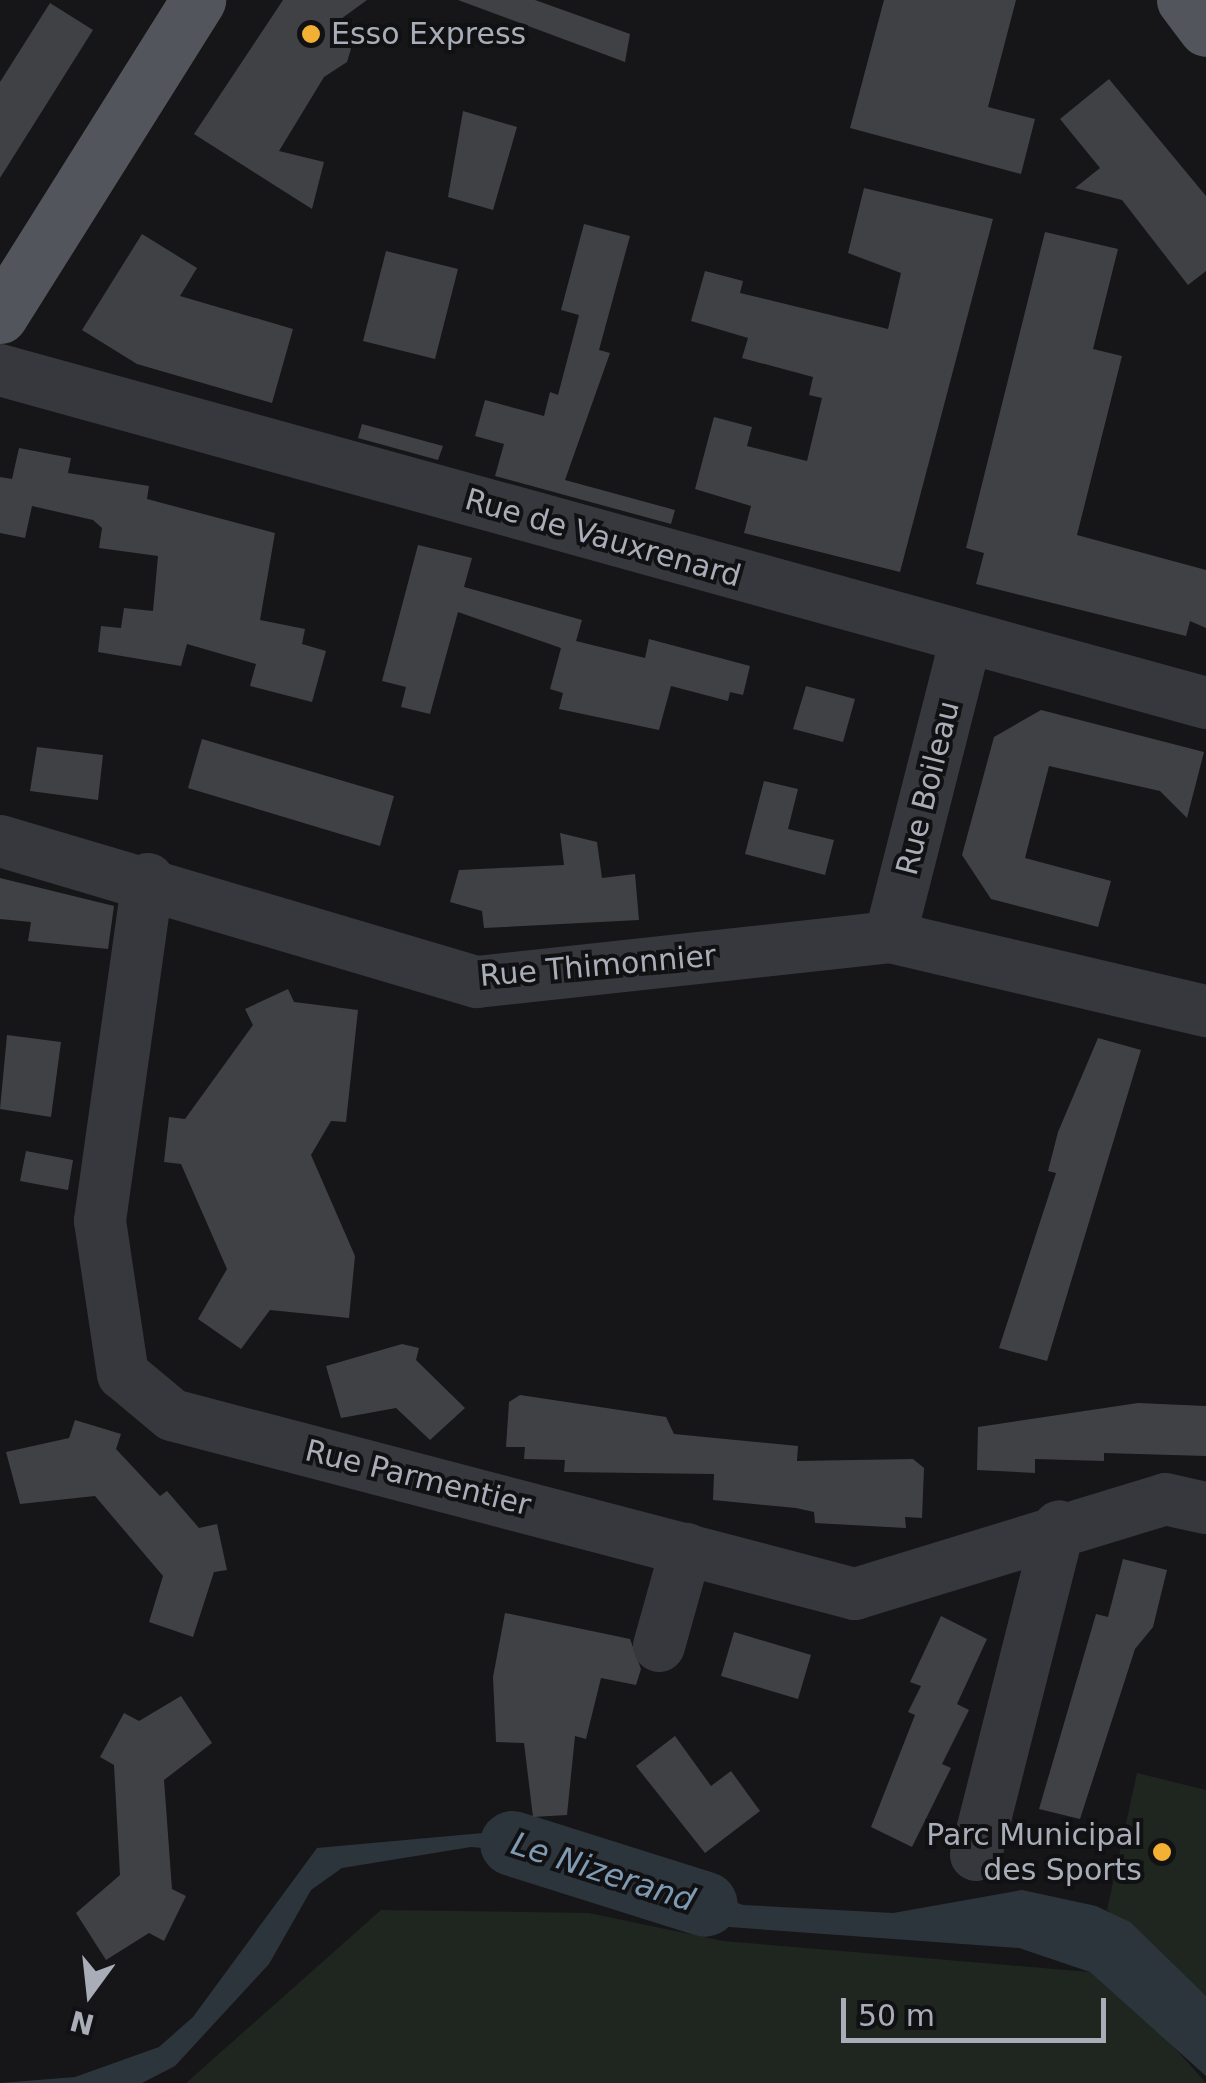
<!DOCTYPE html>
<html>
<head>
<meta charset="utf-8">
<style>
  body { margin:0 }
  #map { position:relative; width:1206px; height:2083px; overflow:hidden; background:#161618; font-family:"DejaVu Sans",sans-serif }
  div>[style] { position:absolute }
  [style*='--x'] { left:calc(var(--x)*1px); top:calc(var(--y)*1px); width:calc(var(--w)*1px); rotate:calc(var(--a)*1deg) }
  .green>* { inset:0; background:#1e261f }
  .water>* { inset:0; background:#2c353c }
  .river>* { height:65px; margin:-32.5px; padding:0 32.5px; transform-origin:32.5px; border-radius:32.5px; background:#2c353c }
  .building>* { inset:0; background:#404145 }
  .minor>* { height:52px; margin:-26px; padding:0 26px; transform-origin:26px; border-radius:26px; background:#37383d }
  .major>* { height:55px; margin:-27.5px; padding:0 27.5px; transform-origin:27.5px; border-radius:27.5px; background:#53555c }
  .dots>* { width:28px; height:28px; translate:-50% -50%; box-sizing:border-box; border:5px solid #111113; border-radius:50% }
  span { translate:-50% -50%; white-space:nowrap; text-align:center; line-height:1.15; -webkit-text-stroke:8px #111113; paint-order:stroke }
  .poi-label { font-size:30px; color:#a8adb8 }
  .left { translate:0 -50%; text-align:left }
  .right { translate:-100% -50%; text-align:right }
  .street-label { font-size:30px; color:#a8adb8 }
  .water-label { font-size:32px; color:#7f9bb3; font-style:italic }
  .north { position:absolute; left:40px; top:1943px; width:100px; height:100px; -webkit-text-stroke:8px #111113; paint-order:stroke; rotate:195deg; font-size:28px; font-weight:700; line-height:40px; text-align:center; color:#a8adb8 }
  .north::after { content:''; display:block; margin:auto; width:35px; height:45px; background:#a8adb8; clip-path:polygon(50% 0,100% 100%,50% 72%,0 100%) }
  .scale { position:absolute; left:841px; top:1998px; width:265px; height:45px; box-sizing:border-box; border:5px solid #a8adb8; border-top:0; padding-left:12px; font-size:30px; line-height:35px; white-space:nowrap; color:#a8adb8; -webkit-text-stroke:8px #111113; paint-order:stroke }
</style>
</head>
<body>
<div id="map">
  <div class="green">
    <div style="clip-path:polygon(1137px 1773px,1206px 1790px,1206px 1996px,1107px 1910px)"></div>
    <div style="clip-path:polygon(381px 1910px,589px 1913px,723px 1941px,1090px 1972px,1133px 2001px,1206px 2083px,186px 2083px)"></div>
  </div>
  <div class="water">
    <div style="clip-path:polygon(494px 1832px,603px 1855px,592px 1885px,506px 1850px,471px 1847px,342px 1868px,311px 1890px,269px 1964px,175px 2066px,142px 2083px,0 2083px,75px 2077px,159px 2047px,193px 2017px,317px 1848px)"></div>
    <div style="clip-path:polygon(623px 1861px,743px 1905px,893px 1913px,1022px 1890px,1096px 1906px,1130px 1922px,1206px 1996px,1206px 2076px,1090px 1972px,1019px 1948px,701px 1925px,613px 1893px)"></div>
  </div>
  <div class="river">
    <div style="--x:512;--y:1843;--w:202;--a:17.5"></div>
  </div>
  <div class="building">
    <div style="clip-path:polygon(283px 0,367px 0,334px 24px,351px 49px,347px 62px,324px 77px,279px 151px,324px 162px,312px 209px,194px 134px)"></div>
    <div style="clip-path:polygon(458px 0,535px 0,630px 34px,625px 62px)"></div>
    <div style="clip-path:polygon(884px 0,1016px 0,988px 107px,1035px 119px,1021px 174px,850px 128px)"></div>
    <div style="clip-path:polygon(50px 3px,93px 30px,0 178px,0 82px)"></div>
    <div style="clip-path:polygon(1109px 79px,1206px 196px,1206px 271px,1188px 285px,1122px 200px,1075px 188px,1100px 168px,1060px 119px)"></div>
    <div style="clip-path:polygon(463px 111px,517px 127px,493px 210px,448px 197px)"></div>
    <div style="clip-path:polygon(864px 188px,993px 219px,900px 572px,744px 533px,751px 506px,695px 489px,714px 417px,752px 427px,747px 446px,807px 461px,822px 398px,809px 395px,813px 377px,742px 358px,748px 338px,691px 321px,705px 271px,743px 281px,740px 293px,888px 329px,901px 273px,848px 253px)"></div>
    <div style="clip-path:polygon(584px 224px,630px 236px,599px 350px,610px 353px,565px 480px,675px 510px,671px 524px,495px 476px,504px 444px,475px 436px,485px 400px,544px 416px,550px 392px,558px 395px,579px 315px,561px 310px)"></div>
    <div style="clip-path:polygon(1045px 232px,1118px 249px,1093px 349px,1122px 356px,1077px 535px,1206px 570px,1206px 628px,1190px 621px,1186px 636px,976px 584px,984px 553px,966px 548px)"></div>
    <div style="clip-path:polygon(142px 234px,197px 268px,180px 296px,293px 329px,272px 403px,137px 364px,82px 330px)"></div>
    <div style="clip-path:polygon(386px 251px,458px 269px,435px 359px,363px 341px)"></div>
    <div style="clip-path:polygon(362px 424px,443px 446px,438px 460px,358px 438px)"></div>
    <div style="clip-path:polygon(19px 448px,71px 458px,68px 473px,149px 486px,147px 499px,275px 533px,260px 620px,305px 629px,302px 644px,326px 651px,312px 702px,250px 686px,256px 664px,187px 644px,181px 666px,98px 652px,101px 626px,121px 628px,124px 608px,153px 611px,158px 556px,99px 548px,102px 528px,93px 520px,32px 506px,25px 538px,0 533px,0 477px,12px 479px)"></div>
    <div style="clip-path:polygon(418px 545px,472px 558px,464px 587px,582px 620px,576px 641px,645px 658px,649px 639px,750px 666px,743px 695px,730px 692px,728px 701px,671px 686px,659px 730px,559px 709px,563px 693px,550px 689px,561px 648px,458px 612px,430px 714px,401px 707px,406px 687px,382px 681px)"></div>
    <div style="clip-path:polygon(806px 686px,855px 699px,843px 742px,793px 729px)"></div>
    <div style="clip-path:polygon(1041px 710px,1204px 752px,1187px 818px,1160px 791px,1049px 766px,1025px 858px,1111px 881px,1098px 927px,991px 899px,962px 855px,994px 737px)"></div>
    <div style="clip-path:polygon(202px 739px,394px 796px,380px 846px,188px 788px)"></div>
    <div style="clip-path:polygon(37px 747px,103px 755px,98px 800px,30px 791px)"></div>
    <div style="clip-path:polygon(764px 781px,798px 789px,788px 829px,834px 840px,825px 875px,745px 854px)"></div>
    <div style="clip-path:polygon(560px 833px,597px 842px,602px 878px,635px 874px,639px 920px,484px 928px,482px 911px,450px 902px,459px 870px,564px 865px)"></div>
    <div style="clip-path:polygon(0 878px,114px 906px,108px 949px,28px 941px,31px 922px,0 919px)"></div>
    <div style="clip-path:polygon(288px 989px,294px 1002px,358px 1010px,346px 1122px,331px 1121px,311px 1155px,355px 1256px,349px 1318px,270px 1310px,241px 1349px,198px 1319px,227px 1269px,181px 1164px,164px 1162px,169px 1117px,185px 1119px,253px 1025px,245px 1009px)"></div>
    <div style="clip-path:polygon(7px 1035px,61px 1042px,51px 1117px,0 1109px)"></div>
    <div style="clip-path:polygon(1098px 1038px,1141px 1050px,1047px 1361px,999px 1348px,1056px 1173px,1048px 1171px,1058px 1132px)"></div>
    <div style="clip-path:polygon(26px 1151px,73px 1160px,68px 1190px,20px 1181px)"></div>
    <div style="clip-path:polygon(402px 1344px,419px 1348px,416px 1360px,465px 1408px,430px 1440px,396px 1408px,341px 1418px,326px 1366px)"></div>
    <div style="clip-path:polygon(520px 1395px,666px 1417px,674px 1434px,798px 1446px,797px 1461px,913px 1459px,924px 1468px,922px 1518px,905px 1517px,906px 1528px,815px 1523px,814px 1512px,796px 1508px,713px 1500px,714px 1474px,564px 1472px,565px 1460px,524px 1459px,525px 1447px,506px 1447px,509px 1402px)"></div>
    <div style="clip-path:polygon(1138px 1403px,1206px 1406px,1206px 1456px,1104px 1453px,1104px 1461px,1035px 1459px,1035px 1473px,977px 1470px,978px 1427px)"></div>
    <div style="clip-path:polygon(75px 1420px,121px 1434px,116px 1449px,160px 1496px,167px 1491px,199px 1528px,217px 1524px,227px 1570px,214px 1572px,193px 1637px,149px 1622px,163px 1576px,95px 1496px,20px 1504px,6px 1452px,69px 1438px)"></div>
    <div style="clip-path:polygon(1123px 1559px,1167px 1570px,1153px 1627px,1135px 1649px,1080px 1819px,1039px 1809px,1096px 1614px,1108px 1617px)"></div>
    <div style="clip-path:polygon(505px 1613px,630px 1639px,641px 1669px,636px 1685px,601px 1678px,586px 1739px,575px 1736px,567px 1815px,533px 1817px,524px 1743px,496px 1742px,493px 1677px)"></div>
    <div style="clip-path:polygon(941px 1616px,987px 1639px,957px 1704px,969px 1710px,942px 1764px,951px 1768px,912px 1847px,871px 1827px,915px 1715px,908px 1712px,921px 1686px,910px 1682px)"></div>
    <div style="clip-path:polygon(734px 1632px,811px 1655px,798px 1699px,721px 1676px)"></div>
    <div style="clip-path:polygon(181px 1696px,212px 1743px,164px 1780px,172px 1889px,186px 1896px,164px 1941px,149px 1933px,106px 1960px,76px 1913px,120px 1875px,114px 1765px,100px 1757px,124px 1713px,139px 1721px)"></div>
    <div style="clip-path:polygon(675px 1736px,711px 1786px,731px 1771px,760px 1811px,705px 1853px,636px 1766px)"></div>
  </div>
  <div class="minor">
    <div style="--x:0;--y:370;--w:1251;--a:15.44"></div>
    <div style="--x:0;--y:841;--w:497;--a:16.5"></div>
    <div style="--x:477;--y:982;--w:415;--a:-6.2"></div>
    <div style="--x:890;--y:937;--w:325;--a:13.2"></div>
    <div style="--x:148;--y:879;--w:345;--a:98"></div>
    <div style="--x:100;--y:1221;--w:155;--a:81.5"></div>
    <div style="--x:123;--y:1374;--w:64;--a:39.9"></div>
    <div style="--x:172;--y:1415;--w:706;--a:14.69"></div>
    <div style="--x:855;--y:1594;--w:324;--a:-17"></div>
    <div style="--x:1165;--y:1499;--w:42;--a:12.4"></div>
    <div style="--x:890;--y:937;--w:308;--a:-75.7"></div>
    <div style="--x:659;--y:1646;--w:101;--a:-74.4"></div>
    <div style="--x:976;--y:1855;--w:339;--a:-75.8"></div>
  </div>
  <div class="major">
    <div style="--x:1184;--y:0;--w:36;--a:53"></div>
    <div style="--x:0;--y:316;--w:373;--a:-57.9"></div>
  </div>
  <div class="dots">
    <div style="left:311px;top:34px;background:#f2b134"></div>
    <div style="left:1162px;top:1852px;background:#f2b134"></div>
  </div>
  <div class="poi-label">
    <span class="left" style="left:331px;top:34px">Esso Express</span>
    <span class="right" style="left:1142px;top:1852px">Parc Municipal<br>des Sports</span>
  </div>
  <div class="street-label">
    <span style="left:603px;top:538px;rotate:16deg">Rue de Vauxrenard</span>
    <span style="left:928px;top:788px;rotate:-76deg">Rue Boileau</span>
    <span style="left:598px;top:966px;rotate:-5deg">Rue Thimonnier</span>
    <span style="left:418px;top:1478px;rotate:14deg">Rue Parmentier</span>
  </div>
  <div class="water-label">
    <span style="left:603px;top:1872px;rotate:18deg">Le Nizerand</span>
  </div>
  <div class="north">N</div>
  <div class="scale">50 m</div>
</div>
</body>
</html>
